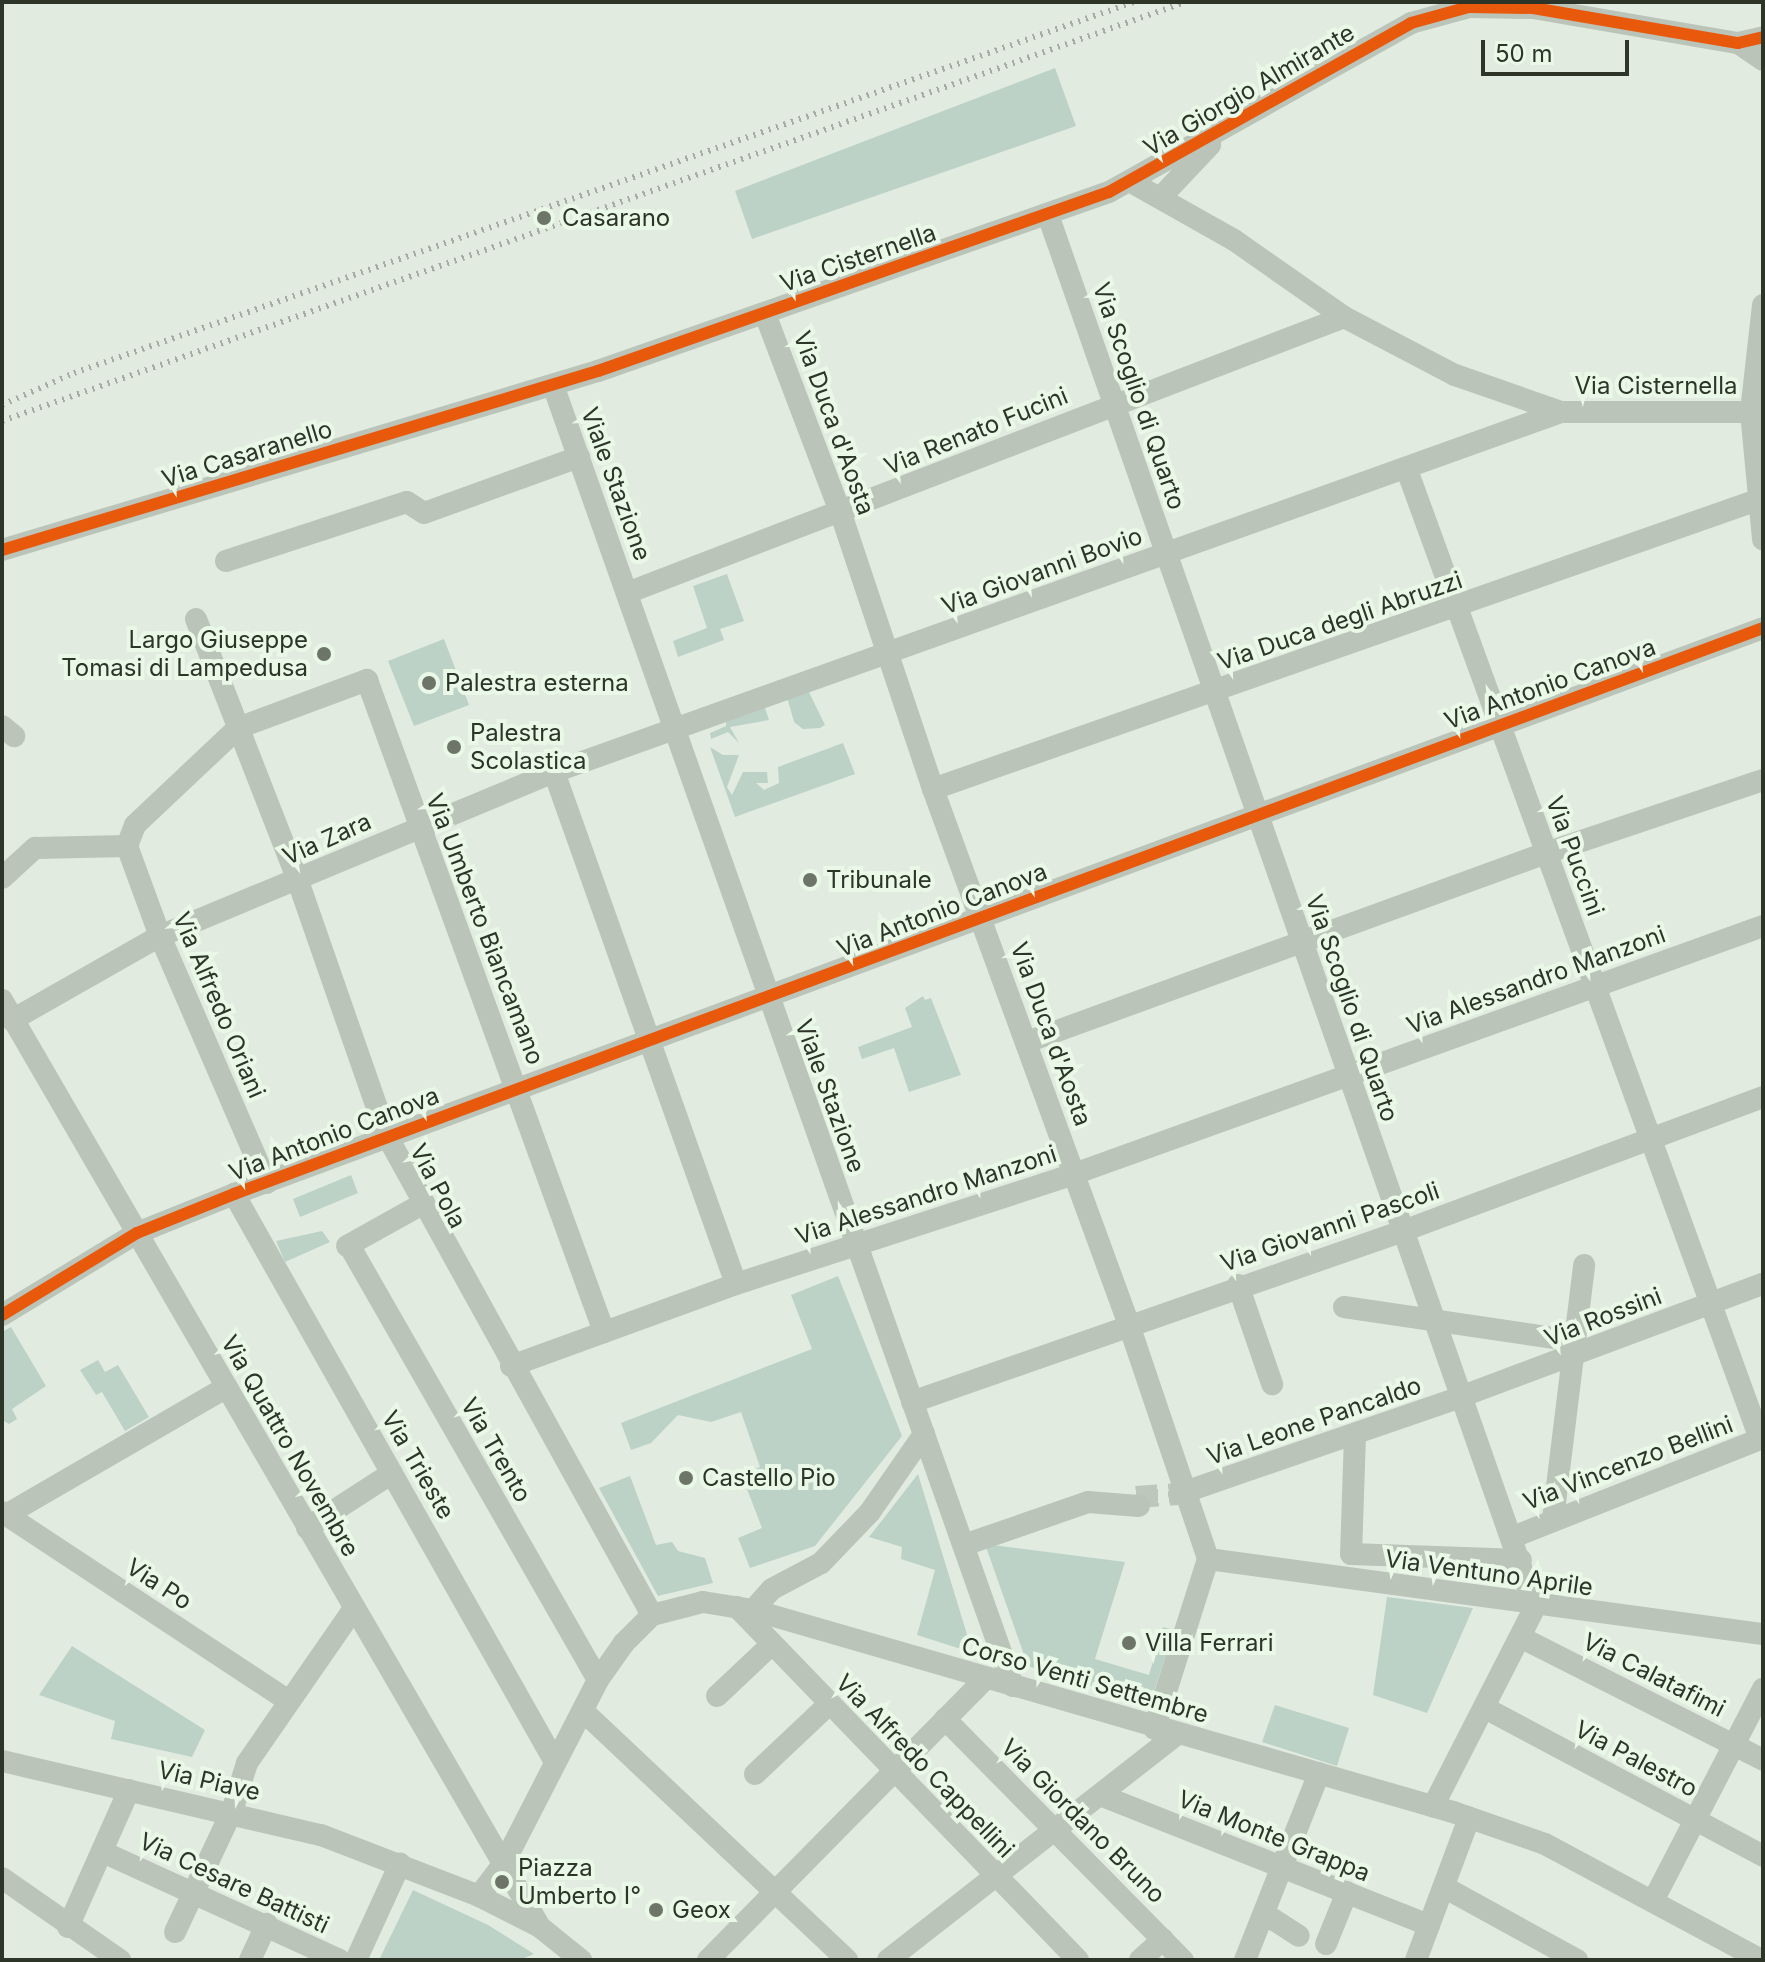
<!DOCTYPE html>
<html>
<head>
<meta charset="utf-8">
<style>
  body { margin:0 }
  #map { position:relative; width:1765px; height:1962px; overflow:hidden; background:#e2ebe0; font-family:Inter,sans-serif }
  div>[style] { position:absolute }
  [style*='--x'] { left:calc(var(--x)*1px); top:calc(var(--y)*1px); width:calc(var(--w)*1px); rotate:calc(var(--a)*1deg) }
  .green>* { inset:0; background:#bcd2c7 }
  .minor-tunnel>* { height:22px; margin-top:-11px; transform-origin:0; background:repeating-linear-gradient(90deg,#bec7bb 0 22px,transparent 0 33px) }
  .minor>* { height:22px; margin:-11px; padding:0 11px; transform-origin:11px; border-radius:11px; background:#bbc4b9 }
  .rail>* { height:6px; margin-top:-3px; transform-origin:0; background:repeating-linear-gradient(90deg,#a6aca4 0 2px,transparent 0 8px) }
  .cycleway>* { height:12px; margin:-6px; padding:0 6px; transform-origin:6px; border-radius:6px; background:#e8590c }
  .dots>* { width:22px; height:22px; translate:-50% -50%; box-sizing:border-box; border:4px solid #e9f8e7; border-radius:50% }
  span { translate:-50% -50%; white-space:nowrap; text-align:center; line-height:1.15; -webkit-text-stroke:8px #e9f8e7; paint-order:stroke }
  .street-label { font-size:24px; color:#2c3528 }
  .poi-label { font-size:24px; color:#2c3528 }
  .left { translate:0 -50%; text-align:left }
  .right { translate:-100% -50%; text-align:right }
  .frame { position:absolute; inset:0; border:4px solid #2c3528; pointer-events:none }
  .scale { position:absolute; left:1481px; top:40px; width:148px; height:36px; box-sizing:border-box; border:4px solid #2c3528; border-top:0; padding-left:10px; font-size:24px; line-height:28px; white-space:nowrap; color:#2c3528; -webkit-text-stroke:6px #e9f8e7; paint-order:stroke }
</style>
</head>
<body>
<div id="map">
  <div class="green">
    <div style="clip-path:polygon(1055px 68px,1076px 126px,752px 239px,735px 191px)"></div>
    <div style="clip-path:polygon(727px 574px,744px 621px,720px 629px,724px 640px,678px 657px,673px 641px,707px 628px,693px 586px)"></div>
    <div style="clip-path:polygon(444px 639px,469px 705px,414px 726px,388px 661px)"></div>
    <div style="clip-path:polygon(807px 688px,825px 725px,820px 728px,803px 729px,794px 722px,787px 697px)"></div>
    <div style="clip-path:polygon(764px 705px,769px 720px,730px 727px,739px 743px,728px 732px,711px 739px,710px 733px,726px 726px,726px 719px)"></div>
    <div style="clip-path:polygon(843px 743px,855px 774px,735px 817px,710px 747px,723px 755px,739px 755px,727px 787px,732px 795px,743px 772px,767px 772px,768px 783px,756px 783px,764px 790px,779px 783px,778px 767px)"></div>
    <div style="clip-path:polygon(923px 996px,925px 1000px,931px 998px,961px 1075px,909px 1092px,894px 1048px,862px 1059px,858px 1047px,912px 1027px,905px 1008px)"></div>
    <div style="clip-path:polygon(351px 1175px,358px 1193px,300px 1217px,293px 1199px)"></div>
    <div style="clip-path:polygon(322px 1231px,330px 1242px,285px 1262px,276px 1241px)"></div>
    <div style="clip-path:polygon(838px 1276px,902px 1436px,815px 1546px,750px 1568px,738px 1538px,762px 1528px,742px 1476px,760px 1467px,741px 1412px,711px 1422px,678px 1415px,651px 1443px,631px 1450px,621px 1423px,812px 1349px,791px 1295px)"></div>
    <div style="clip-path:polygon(11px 1327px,46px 1386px,12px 1409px,17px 1419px,9px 1424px,2px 1420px,2px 1332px)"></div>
    <div style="clip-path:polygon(98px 1360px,105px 1372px,118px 1365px,149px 1417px,125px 1431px,102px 1392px,96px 1395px,80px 1370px)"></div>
    <div style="clip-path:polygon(918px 1474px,969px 1641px,967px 1651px,917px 1635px,935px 1570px,901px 1559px,902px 1547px,869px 1537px)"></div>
    <div style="clip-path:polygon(630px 1476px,656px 1545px,672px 1542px,678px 1551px,705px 1558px,713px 1583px,658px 1596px,599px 1488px)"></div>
    <div style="clip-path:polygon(985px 1544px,1125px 1562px,1095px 1659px,1149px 1675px,1163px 1627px,1174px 1630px,1150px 1704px,1028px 1666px)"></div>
    <div style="clip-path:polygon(1387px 1597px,1473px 1608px,1427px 1713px,1373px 1695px)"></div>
    <div style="clip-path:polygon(72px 1646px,205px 1730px,192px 1757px,111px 1739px,115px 1721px,39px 1695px)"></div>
    <div style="clip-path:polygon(1275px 1705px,1349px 1728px,1337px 1766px,1262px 1742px)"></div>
    <div style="clip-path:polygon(413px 1890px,488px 1925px,534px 1954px,519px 1960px,379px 1960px)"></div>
  </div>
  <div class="minor-tunnel">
    <div style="--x:1136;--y:1497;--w:43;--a:-4"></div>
  </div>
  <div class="minor">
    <div style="--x:1738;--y:43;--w:30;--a:34"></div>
    <div style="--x:1131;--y:182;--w:118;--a:29.4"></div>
    <div style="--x:1234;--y:240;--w:134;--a:35"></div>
    <div style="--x:1344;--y:317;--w:125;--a:27.6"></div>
    <div style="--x:1455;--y:375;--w:112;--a:19.2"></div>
    <div style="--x:1561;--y:412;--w:190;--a:0"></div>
    <div style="--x:1160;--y:198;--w:73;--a:-46.7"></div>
    <div style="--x:1048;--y:215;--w:1475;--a:70.72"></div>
    <div style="--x:1535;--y:1607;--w:224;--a:117.1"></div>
    <div style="--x:1763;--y:305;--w:108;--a:96.4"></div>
    <div style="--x:1751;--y:412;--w:128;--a:84.6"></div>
    <div style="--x:765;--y:314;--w:214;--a:69.2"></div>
    <div style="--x:841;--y:514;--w:290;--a:71.5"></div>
    <div style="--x:933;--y:789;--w:571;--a:69.91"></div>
    <div style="--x:1129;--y:1325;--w:247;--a:71.3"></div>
    <div style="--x:1208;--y:1559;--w:178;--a:107.6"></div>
    <div style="--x:553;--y:385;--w:1380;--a:70.53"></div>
    <div style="--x:1407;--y:470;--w:1031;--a:69.98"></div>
    <div style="--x:2;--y:550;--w:622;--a:-16.72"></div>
    <div style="--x:598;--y:371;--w:541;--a:-19.31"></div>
    <div style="--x:1109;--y:192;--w:346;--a:-29.2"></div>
    <div style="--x:1411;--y:23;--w:60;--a:-15.4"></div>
    <div style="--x:1469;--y:7;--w:64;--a:0.9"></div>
    <div style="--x:1533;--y:8;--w:208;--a:9.7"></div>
    <div style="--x:1738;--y:43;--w:26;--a:-13"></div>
    <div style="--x:226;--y:561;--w:190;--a:-18.1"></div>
    <div style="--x:407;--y:502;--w:20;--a:33"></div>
    <div style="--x:424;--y:513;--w:165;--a:-19.9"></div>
    <div style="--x:627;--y:593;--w:768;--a:-21.05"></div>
    <div style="--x:196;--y:619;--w:281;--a:68.7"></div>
    <div style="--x:298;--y:881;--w:270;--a:70.8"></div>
    <div style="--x:387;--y:1136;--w:547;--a:61.05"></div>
    <div style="--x:2;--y:726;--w:16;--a:40"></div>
    <div style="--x:554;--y:772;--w:543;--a:70.43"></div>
    <div style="--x:933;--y:789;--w:880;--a:-19.32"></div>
    <div style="--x:127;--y:846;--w:96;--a:69.9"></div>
    <div style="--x:160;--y:936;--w:269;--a:66.6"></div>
    <div style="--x:2;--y:878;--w:45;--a:-42.3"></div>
    <div style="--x:35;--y:848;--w:92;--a:-1.2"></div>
    <div style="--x:127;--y:846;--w:22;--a:-69"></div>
    <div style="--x:135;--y:825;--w:141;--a:-43.3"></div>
    <div style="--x:238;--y:728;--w:138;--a:-20.4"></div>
    <div style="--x:367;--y:680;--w:694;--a:70.02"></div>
    <div style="--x:2;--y:1000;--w:1072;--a:59.87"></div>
    <div style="--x:12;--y:1020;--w:170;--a:-29.6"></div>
    <div style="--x:160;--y:936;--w:427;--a:-22.6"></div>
    <div style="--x:554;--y:772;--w:1069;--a:-19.67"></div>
    <div style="--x:1027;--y:1042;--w:552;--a:-20.01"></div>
    <div style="--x:1546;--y:853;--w:229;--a:-18.6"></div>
    <div style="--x:234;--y:1194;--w:652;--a:60.53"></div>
    <div style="--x:349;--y:1245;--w:501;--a:60.21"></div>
    <div style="--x:347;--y:1246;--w:86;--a:-29.2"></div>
    <div style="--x:1238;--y:1285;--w:105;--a:71"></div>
    <div style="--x:1344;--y:1307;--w:233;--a:8.4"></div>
    <div style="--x:2;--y:1315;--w:158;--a:-31.3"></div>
    <div style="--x:137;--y:1233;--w:105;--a:-21.9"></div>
    <div style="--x:234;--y:1194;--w:1630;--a:-20.31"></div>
    <div style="--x:511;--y:1366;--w:239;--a:-20"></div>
    <div style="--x:736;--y:1284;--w:355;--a:-18"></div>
    <div style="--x:1074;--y:1174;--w:732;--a:-19.8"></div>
    <div style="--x:912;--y:1402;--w:520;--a:-19.2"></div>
    <div style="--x:1403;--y:1231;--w:384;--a:-20.4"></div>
    <div style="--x:1355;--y:1435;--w:119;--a:91.9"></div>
    <div style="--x:1351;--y:1554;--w:170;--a:2"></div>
    <div style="--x:1179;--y:1494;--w:297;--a:-19"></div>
    <div style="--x:1460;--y:1397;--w:323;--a:-20.5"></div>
    <div style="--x:2;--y:1512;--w:341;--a:33.4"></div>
    <div style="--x:6;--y:1515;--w:255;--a:-30.1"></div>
    <div style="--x:1553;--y:1519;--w:256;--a:-83"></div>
    <div style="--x:307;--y:1528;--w:101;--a:-32.9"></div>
    <div style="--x:1513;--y:1537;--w:269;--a:-21.6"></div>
    <div style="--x:964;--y:1545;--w:131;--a:-19.1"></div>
    <div style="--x:1088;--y:1502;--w:51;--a:4.5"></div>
    <div style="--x:1208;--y:1559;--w:560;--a:7.7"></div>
    <div style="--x:737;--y:1607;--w:491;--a:46"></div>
    <div style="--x:753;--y:1610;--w:28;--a:-48"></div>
    <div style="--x:772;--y:1589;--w:55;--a:-28"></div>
    <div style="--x:821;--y:1563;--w:71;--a:-46.1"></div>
    <div style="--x:870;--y:1512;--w:95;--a:-55.3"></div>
    <div style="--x:1522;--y:1638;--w:270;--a:26.8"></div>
    <div style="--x:717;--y:1696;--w:76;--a:-43.4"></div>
    <div style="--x:1485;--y:1708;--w:315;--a:28"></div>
    <div style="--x:583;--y:1711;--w:363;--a:43.3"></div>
    <div style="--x:945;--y:1719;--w:339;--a:45.4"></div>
    <div style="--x:2;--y:1761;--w:327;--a:13.1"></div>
    <div style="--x:321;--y:1835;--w:169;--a:21.1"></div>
    <div style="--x:479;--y:1896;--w:68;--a:26.9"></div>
    <div style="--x:540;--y:1927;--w:53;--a:38.8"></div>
    <div style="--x:755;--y:1774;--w:102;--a:-43.4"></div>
    <div style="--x:1100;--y:1795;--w:354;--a:21.6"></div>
    <div style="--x:105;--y:1853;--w:258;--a:24.5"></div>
    <div style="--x:2;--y:1878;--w:144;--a:34.8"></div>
    <div style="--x:1444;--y:1887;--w:152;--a:28.8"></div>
    <div style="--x:479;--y:1896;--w:41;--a:-52.9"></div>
    <div style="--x:504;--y:1863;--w:206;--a:-62.8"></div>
    <div style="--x:598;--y:1680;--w:45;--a:-54.9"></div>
    <div style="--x:624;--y:1643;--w:40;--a:-45"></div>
    <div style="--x:652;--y:1615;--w:53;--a:-14.3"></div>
    <div style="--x:703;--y:1602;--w:51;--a:9.1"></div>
    <div style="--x:753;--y:1610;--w:729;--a:16.1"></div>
    <div style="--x:1453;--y:1812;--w:97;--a:19.2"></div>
    <div style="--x:1545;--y:1844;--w:245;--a:28.2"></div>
    <div style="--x:1653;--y:1901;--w:239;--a:-62.6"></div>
    <div style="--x:1265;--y:1914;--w:40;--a:32.9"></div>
    <div style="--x:68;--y:1927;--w:150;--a:-66"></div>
    <div style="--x:175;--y:1932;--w:134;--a:-64.8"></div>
    <div style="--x:232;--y:1811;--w:50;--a:-72.6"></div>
    <div style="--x:247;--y:1763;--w:186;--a:-55.3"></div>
    <div style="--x:1326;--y:1944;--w:56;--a:-68"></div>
    <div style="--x:250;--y:1960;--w:40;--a:-65"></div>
    <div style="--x:356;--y:1960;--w:106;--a:-65.4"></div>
    <div style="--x:708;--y:1960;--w:396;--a:-45.4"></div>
    <div style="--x:888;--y:1960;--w:365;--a:-38"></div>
    <div style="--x:1140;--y:1960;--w:31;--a:-42"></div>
    <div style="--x:1245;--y:1960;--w:201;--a:-68.4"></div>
    <div style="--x:1416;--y:1960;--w:152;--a:-69.5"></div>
  </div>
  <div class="rail">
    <div style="--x:2;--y:405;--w:79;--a:-24"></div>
    <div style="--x:74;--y:373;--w:1123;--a:-19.29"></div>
    <div style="--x:2;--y:421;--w:1255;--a:-19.5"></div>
  </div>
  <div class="cycleway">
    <div style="--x:2;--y:550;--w:622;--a:-16.72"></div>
    <div style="--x:598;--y:371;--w:541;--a:-19.31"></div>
    <div style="--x:1109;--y:192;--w:346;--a:-29.2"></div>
    <div style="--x:1411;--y:23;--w:60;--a:-15.4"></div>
    <div style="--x:1469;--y:7;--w:64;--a:0.9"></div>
    <div style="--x:1533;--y:8;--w:208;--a:9.7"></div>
    <div style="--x:1738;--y:43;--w:26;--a:-13"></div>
    <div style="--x:2;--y:1315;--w:158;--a:-31.3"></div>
    <div style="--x:137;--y:1233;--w:105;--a:-21.9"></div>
    <div style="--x:234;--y:1194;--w:1630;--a:-20.31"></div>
  </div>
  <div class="dots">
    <div style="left:544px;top:218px;background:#6c7568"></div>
    <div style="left:324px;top:654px;background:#6c7568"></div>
    <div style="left:429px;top:683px;background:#6c7568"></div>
    <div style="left:454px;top:747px;background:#6c7568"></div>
    <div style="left:810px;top:880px;background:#6c7568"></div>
    <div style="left:686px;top:1478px;background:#6c7568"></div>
    <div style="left:1129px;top:1643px;background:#6c7568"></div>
    <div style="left:502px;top:1882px;background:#6c7568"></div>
    <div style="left:656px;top:1910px;background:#6c7568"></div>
  </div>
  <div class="street-label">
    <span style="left:1249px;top:90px;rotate:-30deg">Via Giorgio Almirante</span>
    <span style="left:858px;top:258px;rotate:-19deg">Via Cisternella</span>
    <span style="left:1656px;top:386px">Via Cisternella</span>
    <span style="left:1139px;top:396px;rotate:71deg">Via Scoglio di Quarto</span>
    <span style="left:834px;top:423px;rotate:70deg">Via Duca d'Aosta</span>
    <span style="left:976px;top:431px;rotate:-22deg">Via Renato Fucini</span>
    <span style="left:247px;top:454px;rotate:-17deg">Via Casaranello</span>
    <span style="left:616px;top:484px;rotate:70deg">Viale Stazione</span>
    <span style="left:1042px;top:571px;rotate:-20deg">Via Giovanni Bovio</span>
    <span style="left:1340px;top:621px;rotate:-19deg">Via Duca degli Abruzzi</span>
    <span style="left:1550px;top:684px;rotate:-20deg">Via Antonio Canova</span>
    <span style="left:327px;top:839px;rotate:-24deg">Via Zara</span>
    <span style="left:1575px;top:856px;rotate:70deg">Via Puccini</span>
    <span style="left:942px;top:910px;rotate:-21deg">Via Antonio Canova</span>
    <span style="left:485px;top:929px;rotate:69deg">Via Umberto Biancamano</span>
    <span style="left:1536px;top:980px;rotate:-20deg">Via Alessandro Manzoni</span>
    <span style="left:219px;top:1005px;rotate:67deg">Via Alfredo Oriani</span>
    <span style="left:1352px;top:1008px;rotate:71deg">Via Scoglio di Quarto</span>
    <span style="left:1051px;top:1034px;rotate:70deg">Via Duca d'Aosta</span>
    <span style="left:830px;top:1096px;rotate:70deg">Viale Stazione</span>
    <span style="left:334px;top:1134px;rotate:-21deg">Via Antonio Canova</span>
    <span style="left:438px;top:1186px;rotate:62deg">Via Pola</span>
    <span style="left:926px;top:1195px;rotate:-18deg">Via Alessandro Manzoni</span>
    <span style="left:1330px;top:1227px;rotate:-19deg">Via Giovanni Pascoli</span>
    <span style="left:1603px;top:1317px;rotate:-21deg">Via Rossini</span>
    <span style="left:1314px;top:1421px;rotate:-19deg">Via Leone Pancaldo</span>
    <span style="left:290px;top:1446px;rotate:60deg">Via Quattro Novembre</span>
    <span style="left:496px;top:1450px;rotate:60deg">Via Trento</span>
    <span style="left:1628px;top:1463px;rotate:-21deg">Via Vincenzo Bellini</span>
    <span style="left:418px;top:1465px;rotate:60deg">Via Trieste</span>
    <span style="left:1489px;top:1573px;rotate:8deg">Via Ventuno Aprile</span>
    <span style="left:159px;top:1584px;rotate:33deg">Via Po</span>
    <span style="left:1654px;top:1675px;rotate:27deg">Via Calatafimi</span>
    <span style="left:1085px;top:1680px;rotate:16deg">Corso Venti Settembre</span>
    <span style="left:1636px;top:1759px;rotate:28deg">Via Palestro</span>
    <span style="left:925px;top:1766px;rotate:46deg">Via Alfredo Cappellini</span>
    <span style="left:209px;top:1781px;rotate:13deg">Via Piave</span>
    <span style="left:1083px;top:1821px;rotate:45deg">Via Giordano Bruno</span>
    <span style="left:1274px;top:1836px;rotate:22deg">Via Monte Grappa</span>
    <span style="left:234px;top:1883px;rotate:25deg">Via Cesare Battisti</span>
  </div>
  <div class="poi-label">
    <span class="left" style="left:562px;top:218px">Casarano</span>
    <span class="right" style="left:308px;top:654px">Largo Giuseppe<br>Tomasi di Lampedusa</span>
    <span class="left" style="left:445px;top:683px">Palestra esterna</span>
    <span class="left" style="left:470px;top:747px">Palestra<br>Scolastica</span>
    <span class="left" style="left:826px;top:880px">Tribunale</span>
    <span class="left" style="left:702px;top:1478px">Castello Pio</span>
    <span class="left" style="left:1145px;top:1643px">Villa Ferrari</span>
    <span class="left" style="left:518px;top:1882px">Piazza<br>Umberto I°</span>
    <span class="left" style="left:672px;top:1910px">Geox</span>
  </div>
  <div class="frame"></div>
  <div class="scale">50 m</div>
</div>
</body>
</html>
